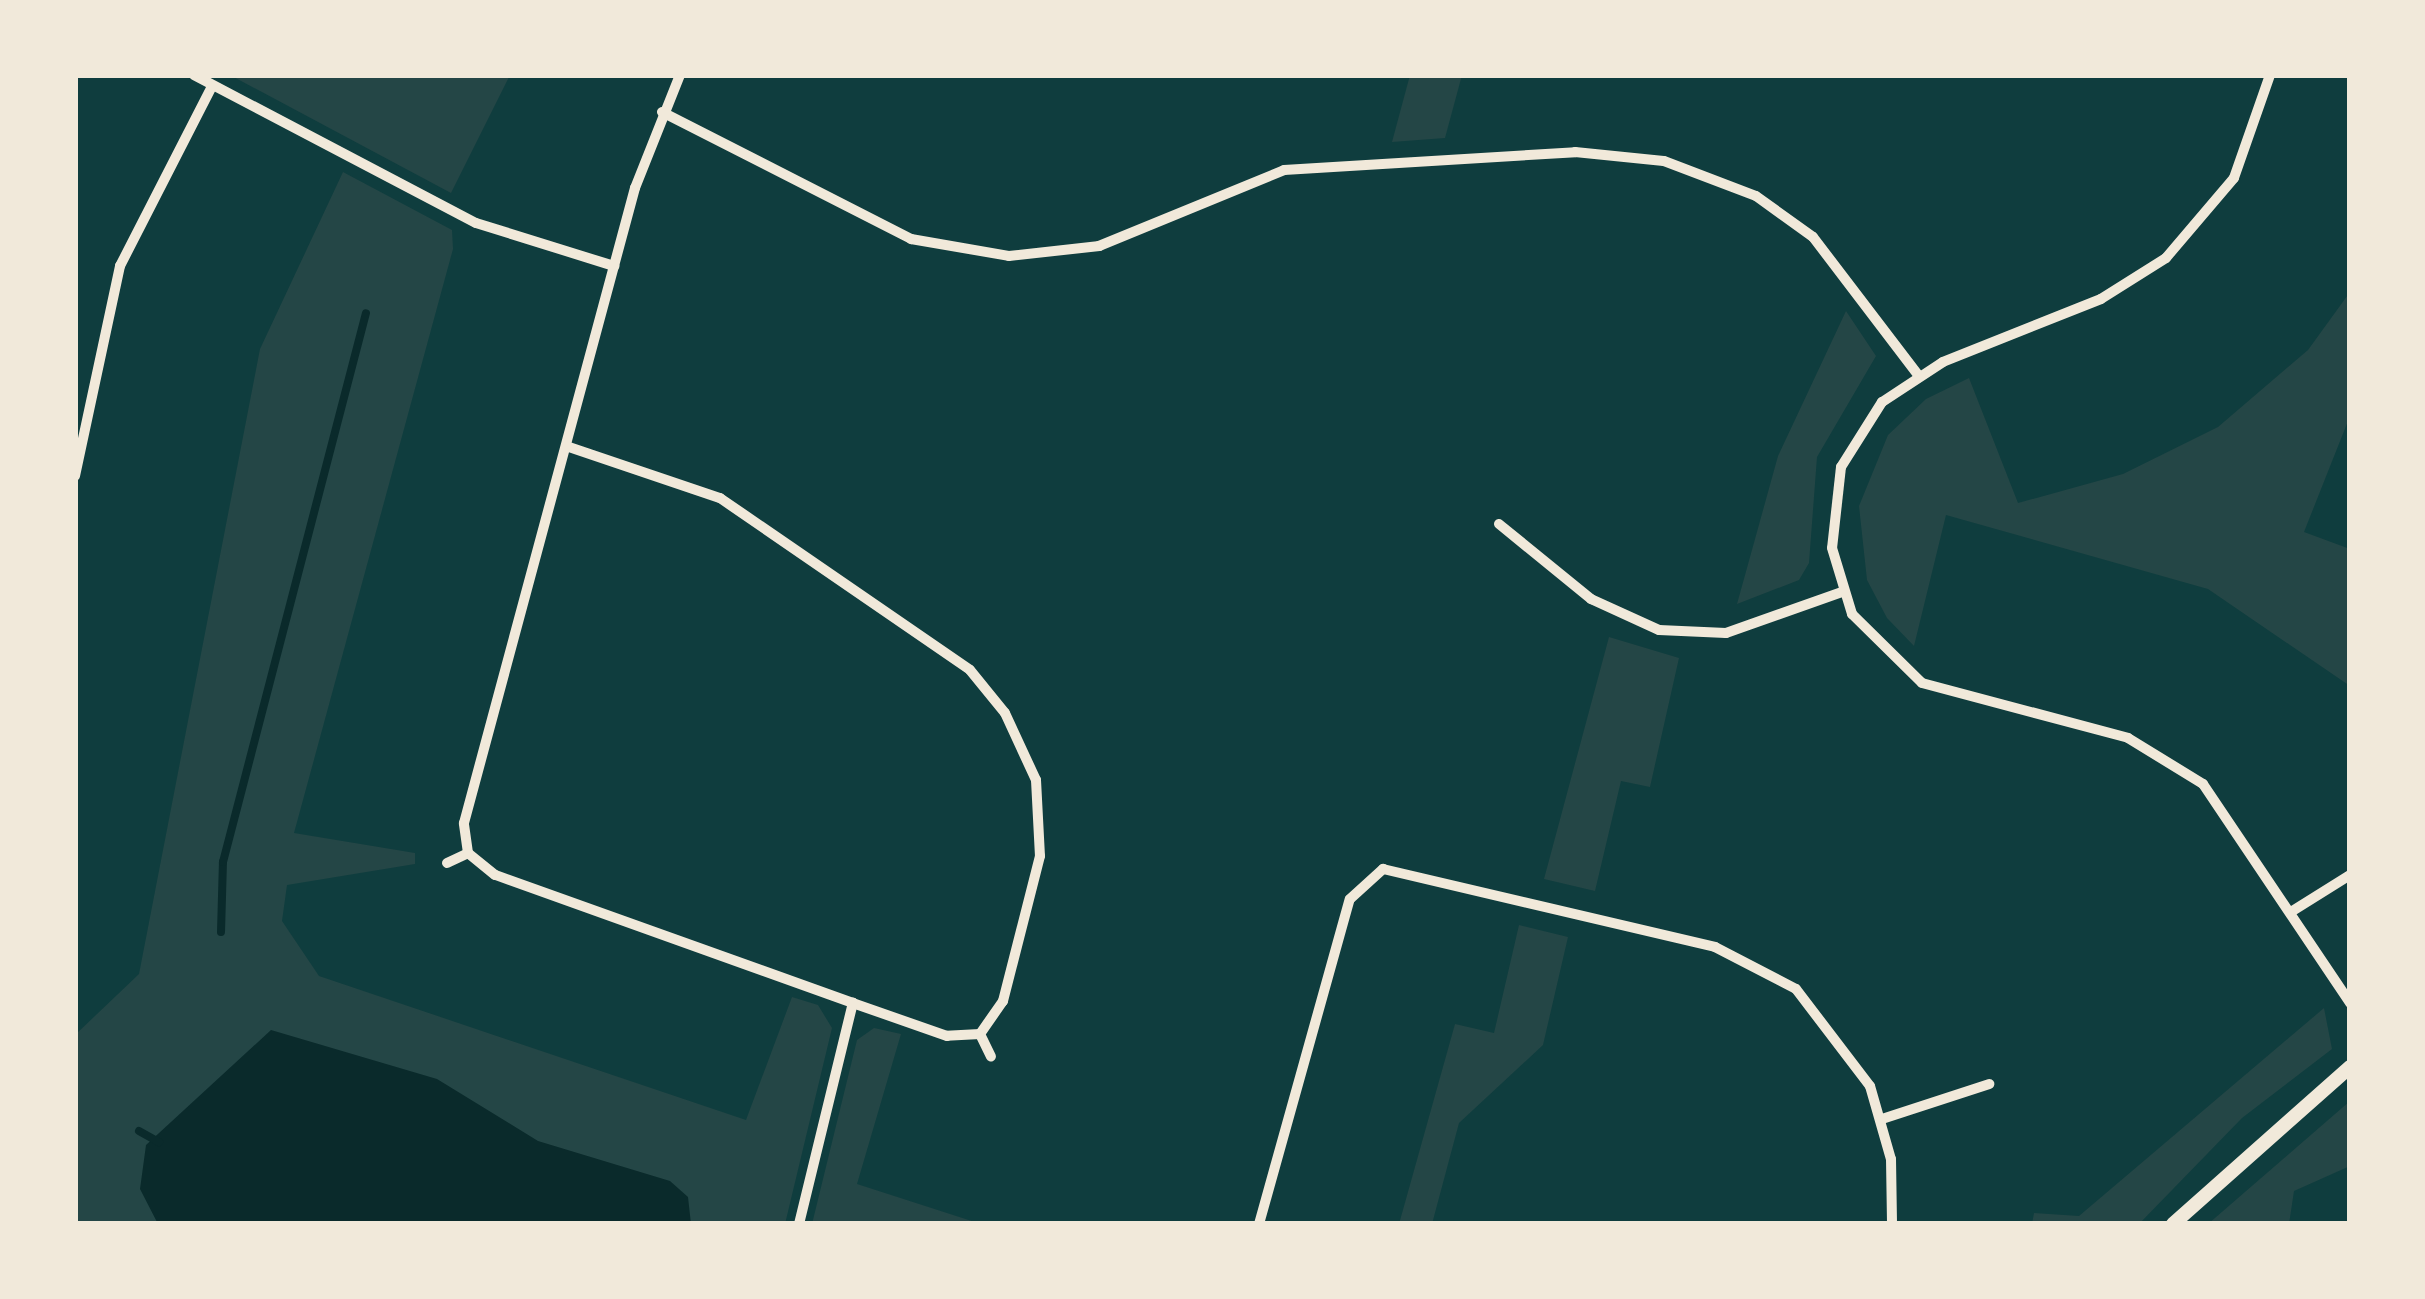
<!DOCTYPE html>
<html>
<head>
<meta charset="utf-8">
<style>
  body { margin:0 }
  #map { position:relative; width:2425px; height:1299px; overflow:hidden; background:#0f3d3e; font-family:Figtree,sans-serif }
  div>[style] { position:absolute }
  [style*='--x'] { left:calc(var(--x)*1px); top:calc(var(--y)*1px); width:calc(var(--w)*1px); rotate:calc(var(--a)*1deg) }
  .green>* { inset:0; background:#244646 }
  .water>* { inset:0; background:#0a2a2b }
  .stream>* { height:8px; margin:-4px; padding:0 4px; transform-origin:4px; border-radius:4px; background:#0a2a2b }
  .minor>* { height:10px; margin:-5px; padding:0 5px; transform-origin:5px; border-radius:5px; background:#f1e9da }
  .tertiary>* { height:14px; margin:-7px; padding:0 7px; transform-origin:7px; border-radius:7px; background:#f1e9da }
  span { translate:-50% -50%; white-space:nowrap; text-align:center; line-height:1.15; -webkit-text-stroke:9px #f1e9da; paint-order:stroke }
  .frame { position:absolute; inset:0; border:78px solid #f1e9da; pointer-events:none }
</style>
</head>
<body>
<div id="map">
  <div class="green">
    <div style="clip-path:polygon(230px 75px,510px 75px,451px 193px)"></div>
    <div style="clip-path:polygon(1410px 75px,1462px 75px,1445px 138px,1392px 142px)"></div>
    <div style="clip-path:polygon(343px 172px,452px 230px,453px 249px,294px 833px,415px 853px,415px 864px,287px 885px,282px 921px,319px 976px,746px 1120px,792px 997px,818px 1005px,832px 1028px,785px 1224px,75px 1224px,75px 1035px,139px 974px,260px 349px)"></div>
    <div style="clip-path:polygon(2350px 292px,2350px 416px,2304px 532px,2350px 549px,2350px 686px,2208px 589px,1946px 515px,1914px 646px,1887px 618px,1867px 580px,1859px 506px,1888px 435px,1926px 399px,1969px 378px,2018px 503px,2123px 474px,2218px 427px,2308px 350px)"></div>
    <div style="clip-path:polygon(1846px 311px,1876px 356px,1817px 457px,1809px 563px,1799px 580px,1737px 604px,1778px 456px)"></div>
    <div style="clip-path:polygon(1609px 637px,1679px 658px,1650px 787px,1621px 781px,1595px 891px,1544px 879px)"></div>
    <div style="clip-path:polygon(1519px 925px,1568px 937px,1543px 1045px,1459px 1123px,1432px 1224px,1399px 1224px,1455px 1024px,1494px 1033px)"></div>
    <div style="clip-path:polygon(2324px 1008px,2332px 1049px,2242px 1118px,2139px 1224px,2032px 1224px,2034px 1213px,2079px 1216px)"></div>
    <div style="clip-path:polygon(874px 1028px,901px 1034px,857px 1184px,981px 1224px,812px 1224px,857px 1040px)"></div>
    <div style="clip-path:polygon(2350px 1101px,2350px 1166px,2294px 1191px,2289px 1224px,2208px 1224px)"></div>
  </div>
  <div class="water">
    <div style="clip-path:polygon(271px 1030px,437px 1079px,538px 1141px,670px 1181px,688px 1197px,691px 1224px,158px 1224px,140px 1189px,146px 1145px)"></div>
  </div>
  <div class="stream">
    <div style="--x:221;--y:932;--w:70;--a:-88.4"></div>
    <div style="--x:223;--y:862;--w:567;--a:-75.4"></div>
    <div style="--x:139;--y:1131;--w:23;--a:29"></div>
  </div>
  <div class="minor">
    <div style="--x:194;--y:75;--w:318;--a:27.7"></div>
    <div style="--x:476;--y:223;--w:145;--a:17.3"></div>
    <div style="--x:2270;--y:75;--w:109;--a:109.3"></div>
    <div style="--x:2234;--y:178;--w:105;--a:130.4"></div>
    <div style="--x:2166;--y:258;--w:77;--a:147.8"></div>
    <div style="--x:2101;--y:299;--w:170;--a:158.3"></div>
    <div style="--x:1943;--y:362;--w:73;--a:146.7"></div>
    <div style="--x:1882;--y:402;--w:77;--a:122.2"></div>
    <div style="--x:1841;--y:467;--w:81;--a:96.3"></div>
    <div style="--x:1832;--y:548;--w:69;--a:73.1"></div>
    <div style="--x:1852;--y:614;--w:98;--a:44.6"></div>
    <div style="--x:1922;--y:683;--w:213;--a:14.9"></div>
    <div style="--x:2128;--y:738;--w:88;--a:31.5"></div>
    <div style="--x:2203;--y:784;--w:264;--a:56.1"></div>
    <div style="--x:662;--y:112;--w:280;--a:27"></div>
    <div style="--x:911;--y:239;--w:99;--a:9.8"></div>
    <div style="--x:1009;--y:256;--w:91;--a:-6.3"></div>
    <div style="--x:1099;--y:246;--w:200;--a:-22.3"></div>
    <div style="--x:1284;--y:170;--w:292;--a:-3.5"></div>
    <div style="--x:1575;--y:152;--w:89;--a:5.8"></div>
    <div style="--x:1664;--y:161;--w:98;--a:20.8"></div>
    <div style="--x:1756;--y:196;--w:70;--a:35.7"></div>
    <div style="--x:1813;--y:237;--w:173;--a:52.7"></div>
    <div style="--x:566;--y:446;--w:163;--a:18.7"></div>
    <div style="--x:720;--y:498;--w:303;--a:34.5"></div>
    <div style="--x:970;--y:670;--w:55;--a:50.9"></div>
    <div style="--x:1005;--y:713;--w:74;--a:65.2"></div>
    <div style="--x:1036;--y:780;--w:76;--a:87"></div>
    <div style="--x:1040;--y:856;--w:150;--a:104.3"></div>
    <div style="--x:1003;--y:1001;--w:40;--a:124.9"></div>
    <div style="--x:980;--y:1034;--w:33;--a:177"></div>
    <div style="--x:947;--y:1036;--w:100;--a:-160.7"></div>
    <div style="--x:853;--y:1003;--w:380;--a:-160.3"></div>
    <div style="--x:495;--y:875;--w:35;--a:-141"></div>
    <div style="--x:468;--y:853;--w:30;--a:-98"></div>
    <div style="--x:464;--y:823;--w:658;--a:-74.93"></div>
    <div style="--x:635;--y:188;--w:122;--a:-68.3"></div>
    <div style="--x:75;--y:476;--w:215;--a:-77.9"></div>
    <div style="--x:120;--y:266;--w:202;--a:-62.9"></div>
    <div style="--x:1499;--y:524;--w:119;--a:39.2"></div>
    <div style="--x:1591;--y:599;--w:75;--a:24.5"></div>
    <div style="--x:1659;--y:630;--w:67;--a:2.6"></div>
    <div style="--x:1726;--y:633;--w:123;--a:-19.5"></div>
    <div style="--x:447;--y:863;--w:23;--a:-25"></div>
    <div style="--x:2294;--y:910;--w:66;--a:-32"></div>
    <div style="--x:980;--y:1034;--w:25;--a:64"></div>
    <div style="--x:1882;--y:1119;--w:113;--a:-18.1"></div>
    <div style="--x:799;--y:1224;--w:228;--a:-76.3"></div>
    <div style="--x:1259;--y:1224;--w:337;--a:-74.4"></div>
    <div style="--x:1350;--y:899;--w:45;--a:-42.3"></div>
    <div style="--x:1383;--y:869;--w:341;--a:13.2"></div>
    <div style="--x:1715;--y:947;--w:91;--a:27.4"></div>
    <div style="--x:1796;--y:989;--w:122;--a:52.7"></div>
    <div style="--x:1870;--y:1086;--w:76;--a:74"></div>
    <div style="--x:1891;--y:1159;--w:65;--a:89.1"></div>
  </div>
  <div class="tertiary">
    <div style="--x:2173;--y:1224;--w:237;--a:-41.6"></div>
  </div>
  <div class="frame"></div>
</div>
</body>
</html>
